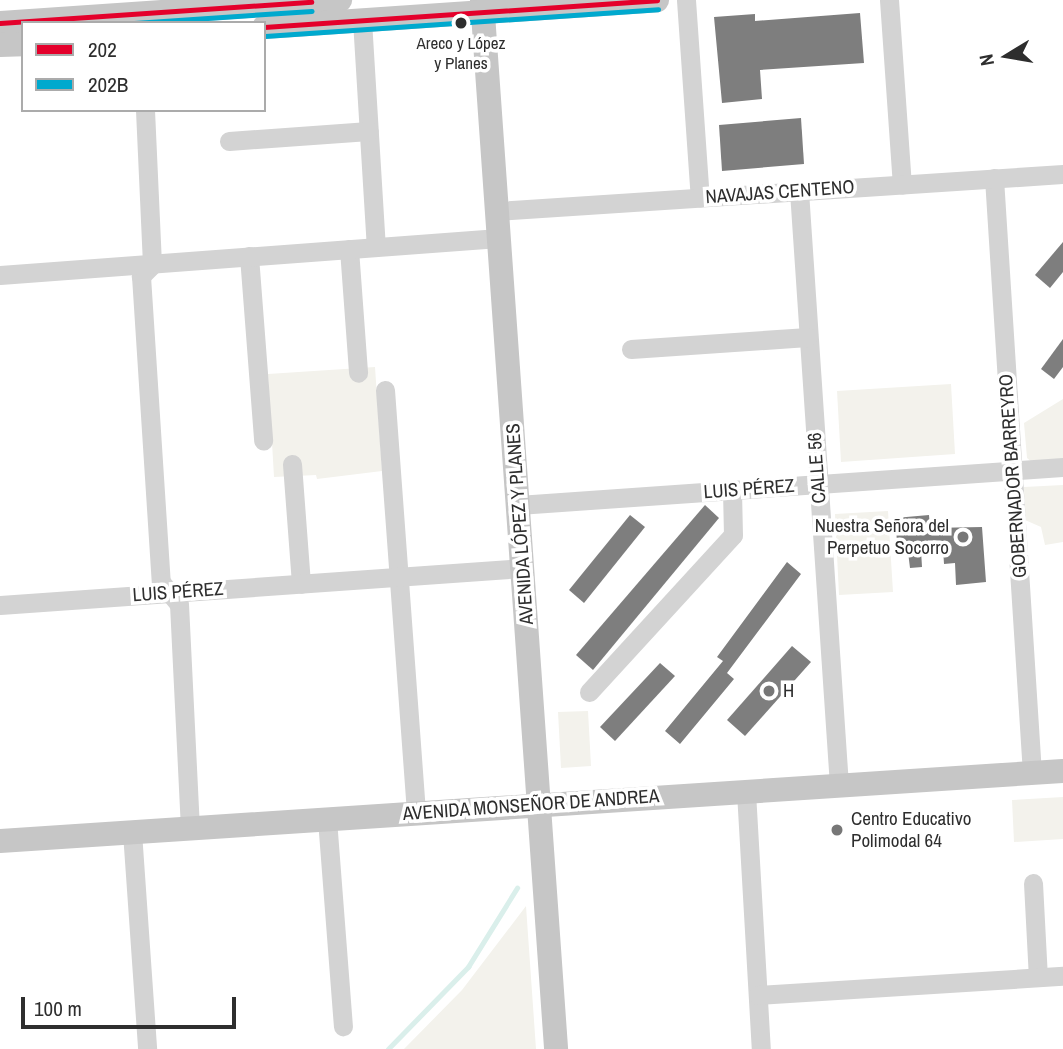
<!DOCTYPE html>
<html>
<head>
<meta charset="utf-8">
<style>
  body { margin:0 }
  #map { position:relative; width:1063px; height:1049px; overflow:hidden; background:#fff; font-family:"Archivo Narrow",sans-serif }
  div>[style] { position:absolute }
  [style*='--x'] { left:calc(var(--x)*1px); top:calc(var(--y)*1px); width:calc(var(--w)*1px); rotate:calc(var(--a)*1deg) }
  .green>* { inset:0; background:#f3f2ec }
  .stream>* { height:4.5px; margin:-2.25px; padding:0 2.25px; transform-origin:2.25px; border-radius:2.25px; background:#daefeb }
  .building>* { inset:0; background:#7e7e7e }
  .minor>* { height:19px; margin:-9.5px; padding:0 9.5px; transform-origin:9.5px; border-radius:9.5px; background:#d3d3d3 }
  .major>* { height:24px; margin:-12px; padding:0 12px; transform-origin:12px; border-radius:12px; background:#c6c6c6 }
  .bus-1>* { height:5px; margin:-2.5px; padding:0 2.5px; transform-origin:2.5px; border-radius:2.5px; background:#e4002b }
  .bus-2>* { height:5px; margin:-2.5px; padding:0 2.5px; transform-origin:2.5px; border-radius:2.5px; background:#00a9ce }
  .dots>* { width:19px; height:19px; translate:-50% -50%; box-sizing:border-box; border:4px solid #fff; border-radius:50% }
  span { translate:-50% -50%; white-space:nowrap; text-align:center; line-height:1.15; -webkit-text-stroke:7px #fff; paint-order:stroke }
  .bus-label { font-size:17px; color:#2e2e2e }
  .street-label { font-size:19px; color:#2e2e2e }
  .poi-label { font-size:19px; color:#2e2e2e }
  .right { translate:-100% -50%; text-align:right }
  .left { translate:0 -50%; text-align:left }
  .legend { position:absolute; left:21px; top:21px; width:245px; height:91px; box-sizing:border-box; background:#fff; border:2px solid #ababab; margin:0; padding:9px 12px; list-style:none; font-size:21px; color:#2e2e2e }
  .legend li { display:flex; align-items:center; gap:14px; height:35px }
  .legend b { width:35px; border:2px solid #ababab }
  .north { position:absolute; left:972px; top:21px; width:70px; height:70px; -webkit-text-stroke:5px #fff; paint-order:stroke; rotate:259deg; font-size:19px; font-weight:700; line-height:28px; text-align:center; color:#2e2e2e }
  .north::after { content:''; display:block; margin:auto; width:24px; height:32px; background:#2e2e2e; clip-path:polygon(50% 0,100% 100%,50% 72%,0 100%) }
  .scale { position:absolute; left:21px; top:997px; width:215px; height:32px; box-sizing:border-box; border:4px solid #2e2e2e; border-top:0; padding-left:9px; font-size:21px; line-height:24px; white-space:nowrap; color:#2e2e2e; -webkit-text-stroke:5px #fff; paint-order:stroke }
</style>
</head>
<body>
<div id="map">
  <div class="green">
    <div style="clip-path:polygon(375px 367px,382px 471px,317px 479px,316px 475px,274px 477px,268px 374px)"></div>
    <div style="clip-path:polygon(951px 384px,955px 454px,841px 462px,837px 391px)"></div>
    <div style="clip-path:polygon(1063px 399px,1063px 460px,1034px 464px,1027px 458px,1024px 423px)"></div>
    <div style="clip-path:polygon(1063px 485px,1063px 542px,1045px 545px,1041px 527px,1025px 520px,1024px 487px)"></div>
    <div style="clip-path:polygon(888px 511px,893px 592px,839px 595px,835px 514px)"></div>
    <div style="clip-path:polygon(588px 711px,591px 766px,561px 768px,558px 712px)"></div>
    <div style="clip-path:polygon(1063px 797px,1063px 839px,1014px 842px,1012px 800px)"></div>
    <div style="clip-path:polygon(526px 906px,536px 1049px,404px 1049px,462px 990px)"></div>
  </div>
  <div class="stream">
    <div style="--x:388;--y:1049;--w:115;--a:-45.7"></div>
    <div style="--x:468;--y:967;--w:93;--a:-58.2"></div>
  </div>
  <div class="building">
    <div style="clip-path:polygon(860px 13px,864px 63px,760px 70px,762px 99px,722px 103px,714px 17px,755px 14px,755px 21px)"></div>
    <div style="clip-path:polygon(801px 118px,804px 164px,722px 171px,719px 125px)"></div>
    <div style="clip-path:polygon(1063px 242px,1063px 272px,1050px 288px,1035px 275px)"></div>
    <div style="clip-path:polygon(1063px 339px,1063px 367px,1054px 379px,1041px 369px)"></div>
    <div style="clip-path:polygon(705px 505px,719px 518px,593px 670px,576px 655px)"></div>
    <div style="clip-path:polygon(630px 515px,645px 527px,584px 603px,569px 590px)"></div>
    <div style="clip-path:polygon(929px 515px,930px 528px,982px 527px,986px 582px,956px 585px,955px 563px,944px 564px,943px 548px,921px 550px,922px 567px,910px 568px,908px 552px,898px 553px,895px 518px)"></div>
    <div style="clip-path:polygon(787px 562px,801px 574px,727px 673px,734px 679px,680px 744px,665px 731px,723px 661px,717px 657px)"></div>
    <div style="clip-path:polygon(792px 646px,811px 662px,745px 736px,727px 720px)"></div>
    <div style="clip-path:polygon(660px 663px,675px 676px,615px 741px,600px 727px)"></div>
  </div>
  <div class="minor">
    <div style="--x:686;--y:0;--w:198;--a:86"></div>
    <div style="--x:889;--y:0;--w:185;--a:86"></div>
    <div style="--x:362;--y:20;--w:227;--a:86.5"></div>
    <div style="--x:145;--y:110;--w:155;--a:87.4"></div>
    <div style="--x:229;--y:141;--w:140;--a:-4.1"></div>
    <div style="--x:994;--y:178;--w:596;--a:86.35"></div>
    <div style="--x:799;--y:191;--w:596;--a:86.15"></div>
    <div style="--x:497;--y:211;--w:567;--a:-3.74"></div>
    <div style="--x:349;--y:249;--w:124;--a:85.8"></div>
    <div style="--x:249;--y:256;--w:185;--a:85.6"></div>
    <div style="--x:152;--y:265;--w:16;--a:135"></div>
    <div style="--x:141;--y:276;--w:307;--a:86.3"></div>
    <div style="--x:161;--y:582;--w:28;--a:51"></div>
    <div style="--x:179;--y:604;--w:224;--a:87.2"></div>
    <div style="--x:0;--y:275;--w:500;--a:-4.24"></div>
    <div style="--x:631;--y:349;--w:177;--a:-3.9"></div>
    <div style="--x:385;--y:390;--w:424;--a:85.8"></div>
    <div style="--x:292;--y:464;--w:120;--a:85.7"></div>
    <div style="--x:518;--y:505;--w:546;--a:-3.99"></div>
    <div style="--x:0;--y:605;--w:524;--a:-4.05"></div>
    <div style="--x:589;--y:692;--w:213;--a:-47.5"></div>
    <div style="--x:733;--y:535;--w:45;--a:-91.3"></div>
    <div style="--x:746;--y:792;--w:257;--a:86.7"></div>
    <div style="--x:327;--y:819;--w:208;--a:85.6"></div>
    <div style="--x:132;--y:832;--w:218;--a:86"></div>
    <div style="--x:1033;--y:883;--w:94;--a:87"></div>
    <div style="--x:758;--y:995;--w:306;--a:-3.6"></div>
  </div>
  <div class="major">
    <div style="--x:482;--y:0;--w:1052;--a:85.96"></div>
    <div style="--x:0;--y:23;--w:341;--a:-3.9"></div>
    <div style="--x:264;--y:27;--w:394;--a:-3.9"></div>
    <div style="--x:0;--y:45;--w:23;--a:-2"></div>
    <div style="--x:0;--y:841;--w:1065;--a:-3.77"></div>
  </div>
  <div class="bus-1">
    <div style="--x:0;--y:23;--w:312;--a:-3.9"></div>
    <div style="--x:264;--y:27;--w:394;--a:-3.9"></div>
  </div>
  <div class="bus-2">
    <div style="--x:134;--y:23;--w:178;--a:-3.9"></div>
    <div style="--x:265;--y:36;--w:394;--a:-3.9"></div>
  </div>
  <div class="dots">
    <div style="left:461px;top:23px;background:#2e2e2e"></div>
    <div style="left:963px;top:537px;background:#777"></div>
    <div style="left:769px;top:691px;background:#777"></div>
    <div style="left:837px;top:830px;background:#777"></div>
  </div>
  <div class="bus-label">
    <span style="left:461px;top:53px">Areco y López<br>y Planes</span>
  </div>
  <div class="street-label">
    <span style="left:780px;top:192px;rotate:-4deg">NAVAJAS CENTENO</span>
    <span style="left:817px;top:468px;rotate:-94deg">CALLE 56</span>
    <span style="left:1013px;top:476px;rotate:-94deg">GOBERNADOR BARREYRO</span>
    <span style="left:749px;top:489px;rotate:-4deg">LUIS PÉREZ</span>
    <span style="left:520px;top:524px;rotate:-94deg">AVENIDA LÓPEZ Y PLANES</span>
    <span style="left:178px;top:592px;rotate:-4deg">LUIS PÉREZ</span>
    <span style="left:531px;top:805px;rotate:-4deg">AVENIDA MONSEÑOR DE ANDREA</span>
  </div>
  <div class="poi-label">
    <span class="right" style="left:949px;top:537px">Nuestra Señora del<br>Perpetuo Socorro</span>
    <span class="left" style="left:783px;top:691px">H</span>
    <span class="left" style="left:851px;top:830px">Centro Educativo<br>Polimodal 64</span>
  </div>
  <ul class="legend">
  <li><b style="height:9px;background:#e4002b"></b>202</li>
  <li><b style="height:9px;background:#00a9ce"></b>202B</li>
  </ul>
  <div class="north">N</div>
  <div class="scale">100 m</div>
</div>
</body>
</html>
